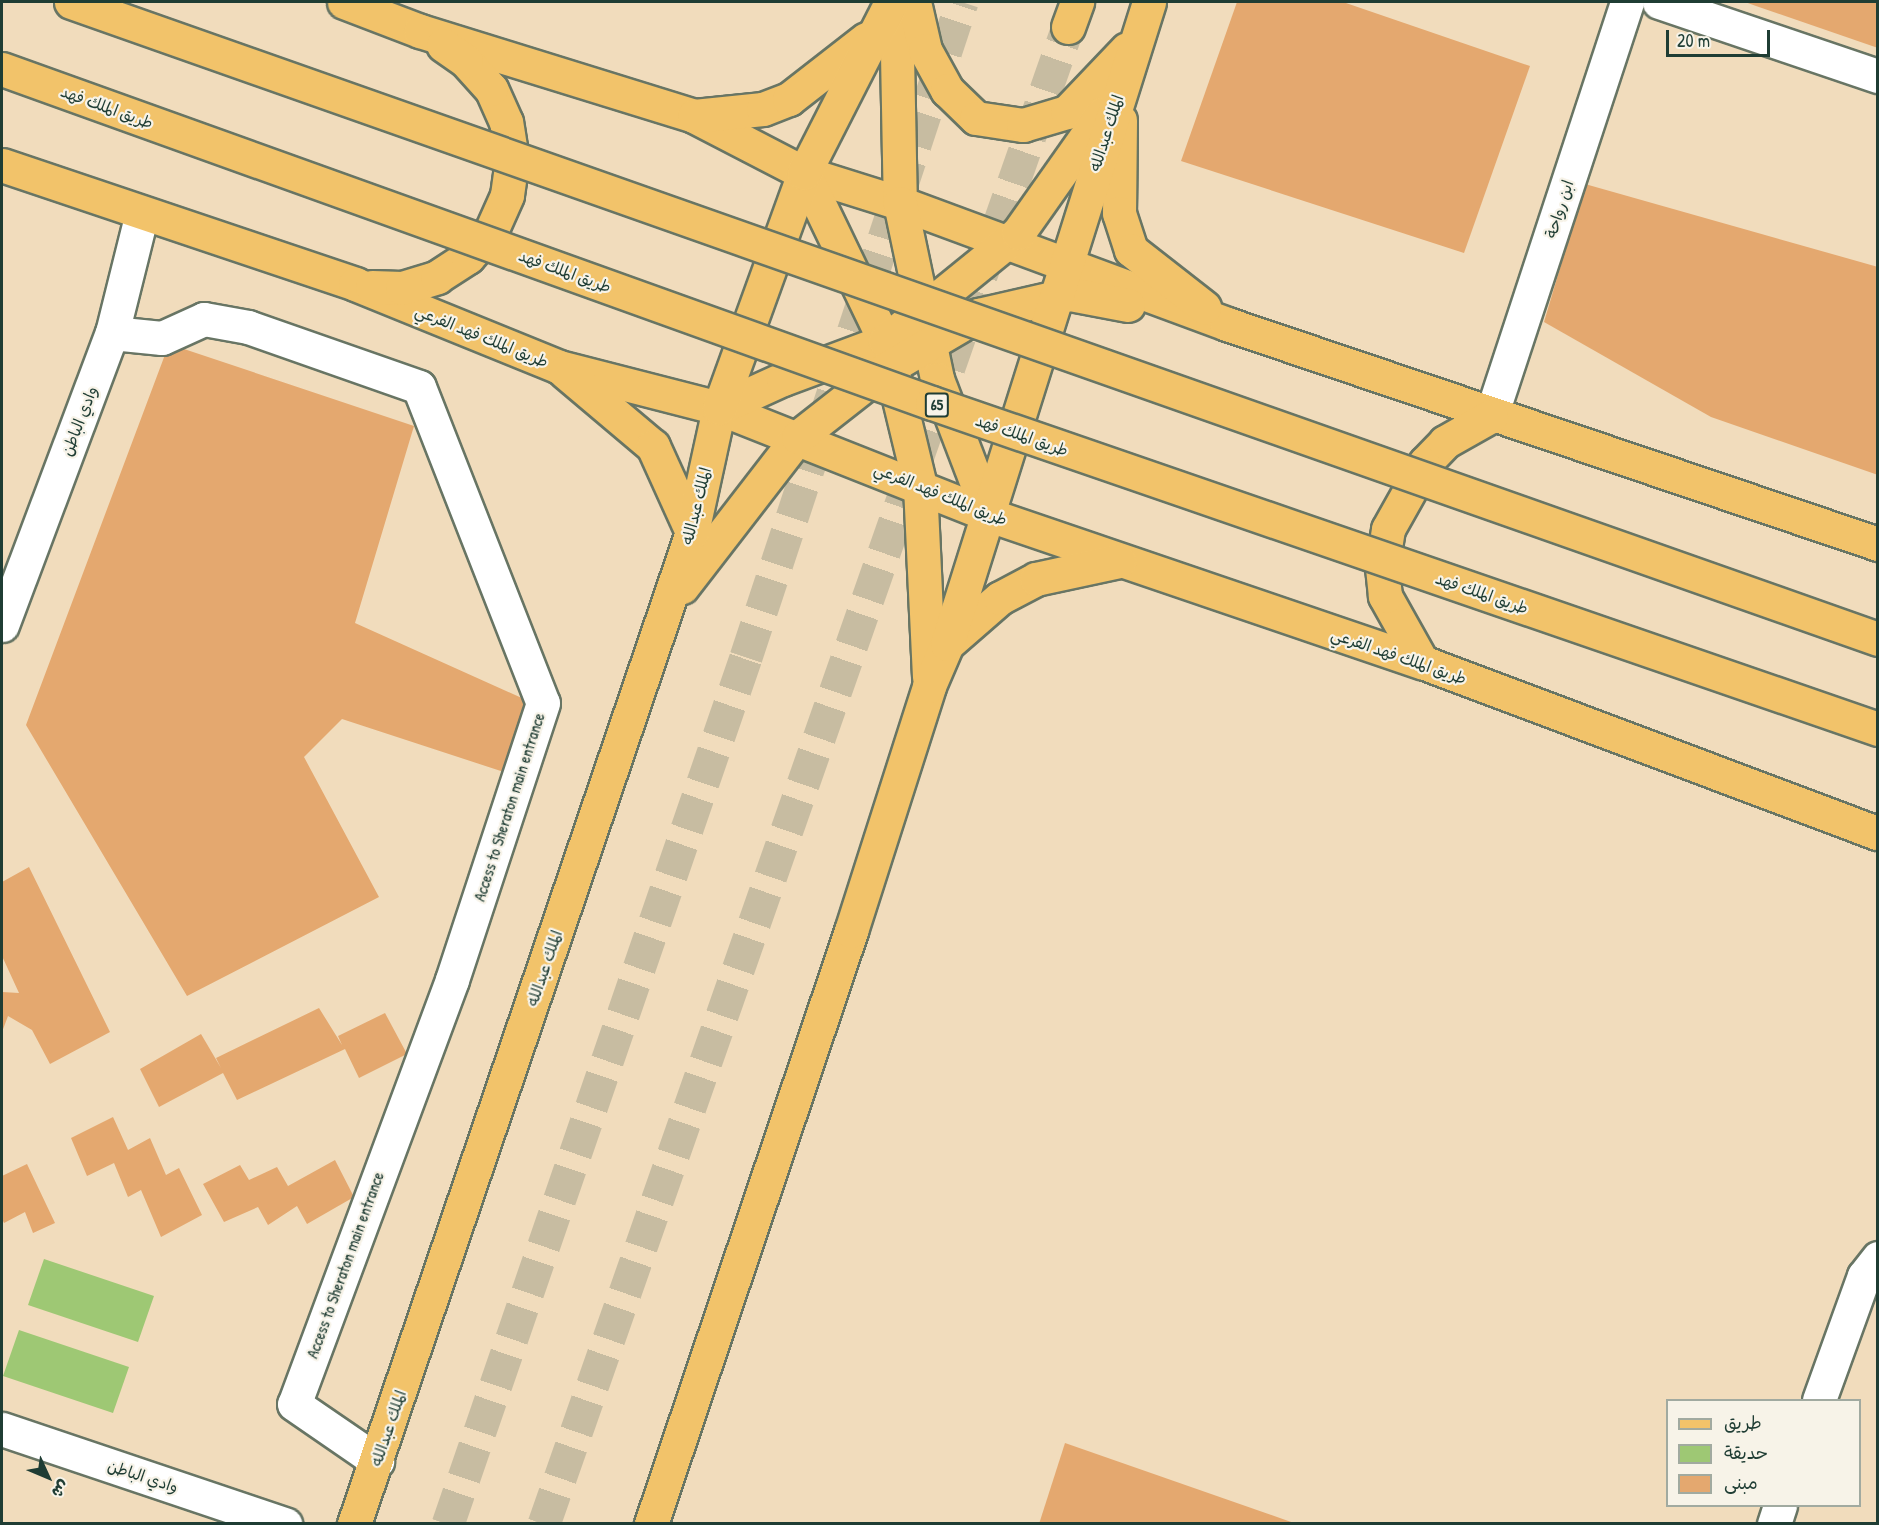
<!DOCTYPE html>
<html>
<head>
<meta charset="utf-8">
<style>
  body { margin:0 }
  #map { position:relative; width:1879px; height:1525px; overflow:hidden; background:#f1dcbc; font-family:"Patrick Hand","Playpen Sans Arabic",sans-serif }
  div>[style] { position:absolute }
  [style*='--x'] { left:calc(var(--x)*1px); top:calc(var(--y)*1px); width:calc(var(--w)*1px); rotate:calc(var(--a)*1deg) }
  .green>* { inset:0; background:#9ec874 }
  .building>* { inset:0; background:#e4a86f }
  .highway-tunnel>* { height:33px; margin-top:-16.5px; transform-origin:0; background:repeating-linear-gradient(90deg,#c7bca1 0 33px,transparent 0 49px) }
  .roads { filter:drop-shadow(2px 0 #687564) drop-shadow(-2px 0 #687564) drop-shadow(0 2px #687564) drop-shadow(0 -2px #687564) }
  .minor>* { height:33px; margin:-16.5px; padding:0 16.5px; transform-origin:16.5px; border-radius:16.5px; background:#fff }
  .major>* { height:33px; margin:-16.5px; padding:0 16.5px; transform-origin:16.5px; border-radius:16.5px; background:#f2c36a }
  .highway>* { height:33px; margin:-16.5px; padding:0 16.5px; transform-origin:16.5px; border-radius:16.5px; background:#f2c36a }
  .bridges { filter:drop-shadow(2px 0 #687564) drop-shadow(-2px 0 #687564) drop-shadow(0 2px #687564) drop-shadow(0 -2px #687564) }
  .highway-bridge>* { height:33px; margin:-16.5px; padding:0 16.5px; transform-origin:16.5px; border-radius:16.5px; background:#f2c36a }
  span { translate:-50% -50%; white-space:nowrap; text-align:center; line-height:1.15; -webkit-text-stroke:4.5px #f7f3e8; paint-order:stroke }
  .shield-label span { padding:2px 4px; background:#f7f3e8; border:2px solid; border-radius:4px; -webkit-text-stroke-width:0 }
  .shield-label { font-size:15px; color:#1f3d34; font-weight:700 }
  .street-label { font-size:16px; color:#1f3d34 }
  .frame { position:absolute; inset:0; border:3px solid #1f3d34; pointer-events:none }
  .legend { position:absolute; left:1666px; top:1399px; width:195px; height:108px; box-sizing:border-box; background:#f7f3e8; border:2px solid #a1aaa0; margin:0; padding:8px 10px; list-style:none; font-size:18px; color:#1f3d34 }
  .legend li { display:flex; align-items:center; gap:12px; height:30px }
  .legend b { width:30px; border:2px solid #a1aaa0 }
  .north { position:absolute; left:18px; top:1447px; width:60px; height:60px; -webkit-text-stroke:4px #f7f3e8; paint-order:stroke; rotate:134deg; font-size:16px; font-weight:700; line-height:24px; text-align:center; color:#1f3d34 }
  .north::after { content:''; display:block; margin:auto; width:21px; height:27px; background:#1f3d34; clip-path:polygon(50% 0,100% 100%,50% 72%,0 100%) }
  .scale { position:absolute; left:1666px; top:30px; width:104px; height:27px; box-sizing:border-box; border:3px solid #1f3d34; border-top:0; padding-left:8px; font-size:18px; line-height:21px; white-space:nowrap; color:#1f3d34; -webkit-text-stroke:4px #f7f3e8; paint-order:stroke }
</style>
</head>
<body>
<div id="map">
  <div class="green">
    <div style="clip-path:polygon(44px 1259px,154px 1296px,138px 1342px,28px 1305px)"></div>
    <div style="clip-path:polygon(19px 1330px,129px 1367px,113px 1413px,3px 1376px)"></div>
  </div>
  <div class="building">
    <div style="clip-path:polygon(1237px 2px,1343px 2px,1530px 66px,1464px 253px,1181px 161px)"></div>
    <div style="clip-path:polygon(1745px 2px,1878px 2px,1878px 48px,1756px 6px)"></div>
    <div style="clip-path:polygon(1585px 184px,1878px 267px,1878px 475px,1711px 417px,1544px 322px)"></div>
    <div style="clip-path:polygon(169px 344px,414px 426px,355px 623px,524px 699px,513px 775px,342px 719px,304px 757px,379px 897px,187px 996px,26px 725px)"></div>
    <div style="clip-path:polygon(29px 867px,110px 1032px,50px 1064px,32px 1030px,8px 1016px,2px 1032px,2px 992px,19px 993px,2px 956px,2px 882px)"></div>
    <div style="clip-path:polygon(319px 1008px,342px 1045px,338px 1036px,385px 1013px,407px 1054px,359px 1078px,345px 1049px,237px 1100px,223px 1073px,159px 1107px,140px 1069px,201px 1034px,221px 1068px,216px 1058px)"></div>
    <div style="clip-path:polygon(113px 1117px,128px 1150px,150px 1138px,166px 1175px,179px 1168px,202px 1215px,161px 1237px,141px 1190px,128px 1197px,114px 1163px,87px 1176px,71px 1138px)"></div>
    <div style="clip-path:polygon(335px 1160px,354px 1197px,307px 1224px,297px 1206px,268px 1225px,258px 1207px,224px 1222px,203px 1184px,240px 1165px,249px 1180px,277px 1167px,288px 1186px)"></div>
    <div style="clip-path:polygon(27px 1164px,55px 1223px,33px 1233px,25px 1212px,4px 1223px,2px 1219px,2px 1176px)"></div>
    <div style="clip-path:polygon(1065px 1443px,1294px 1523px,1294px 1524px,1039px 1524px)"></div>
  </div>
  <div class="highway-tunnel">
    <div style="--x:448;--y:1524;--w:917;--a:-71.03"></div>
    <div style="--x:746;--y:657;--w:690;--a:-71.75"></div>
    <div style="--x:544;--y:1524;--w:1586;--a:-70.71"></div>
  </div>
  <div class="roads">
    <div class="minor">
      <div style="--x:1659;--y:2;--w:231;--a:18.7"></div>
      <div style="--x:112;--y:333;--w:50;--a:5.7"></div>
      <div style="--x:162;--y:338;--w:46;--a:-24.3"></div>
      <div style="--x:204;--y:319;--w:45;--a:10.3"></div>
      <div style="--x:248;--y:327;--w:181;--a:19.3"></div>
      <div style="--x:419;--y:387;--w:339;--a:68.6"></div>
      <div style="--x:543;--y:703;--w:292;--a:108.2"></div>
      <div style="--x:452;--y:980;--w:452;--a:110.4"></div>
      <div style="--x:294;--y:1404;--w:101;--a:34.5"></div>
      <div style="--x:1491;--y:416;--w:436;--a:-71.8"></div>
      <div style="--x:2;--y:625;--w:312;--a:-69.4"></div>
      <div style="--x:112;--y:333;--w:124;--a:-76"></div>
      <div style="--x:1819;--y:1400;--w:132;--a:-70.1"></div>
      <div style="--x:1864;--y:1276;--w:23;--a:-52"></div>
      <div style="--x:2;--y:1429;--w:299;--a:18.6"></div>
      <div style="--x:1774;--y:1524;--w:19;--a:-72"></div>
    </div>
    <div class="major">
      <div style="--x:344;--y:2;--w:81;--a:20.9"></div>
      <div style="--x:420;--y:31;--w:287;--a:17.2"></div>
      <div style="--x:694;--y:116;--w:124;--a:27.4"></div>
      <div style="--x:804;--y:173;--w:101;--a:17.4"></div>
      <div style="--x:900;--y:203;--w:349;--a:20.3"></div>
      <div style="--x:1227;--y:324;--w:687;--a:18.67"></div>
      <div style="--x:896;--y:2;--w:201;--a:88.9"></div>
      <div style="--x:900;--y:203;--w:180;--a:78.1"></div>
      <div style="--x:937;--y:379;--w:146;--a:69.1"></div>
      <div style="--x:914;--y:2;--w:49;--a:77.1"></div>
      <div style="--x:925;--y:50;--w:46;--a:61.2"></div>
      <div style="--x:947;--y:90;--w:40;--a:44"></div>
      <div style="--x:976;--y:118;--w:48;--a:8.5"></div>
      <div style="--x:1023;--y:125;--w:46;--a:-16.5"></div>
      <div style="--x:1067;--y:112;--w:87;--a:-46.4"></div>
      <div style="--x:694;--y:116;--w:69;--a:-5.8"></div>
      <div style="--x:763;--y:109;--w:28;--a:-21"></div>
      <div style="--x:789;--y:99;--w:98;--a:-37.9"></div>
      <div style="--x:1120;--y:120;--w:93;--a:90.6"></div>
      <div style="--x:1119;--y:213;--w:39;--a:72"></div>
      <div style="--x:1131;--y:250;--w:93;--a:38"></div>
      <div style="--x:2;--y:165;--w:373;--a:18.6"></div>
      <div style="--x:355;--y:284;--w:220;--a:22.1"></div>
      <div style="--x:559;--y:367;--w:165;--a:14.4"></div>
      <div style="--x:719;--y:408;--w:290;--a:21.6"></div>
      <div style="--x:989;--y:515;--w:457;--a:18.8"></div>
      <div style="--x:1422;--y:662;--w:487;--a:20.6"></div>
      <div style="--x:804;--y:173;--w:187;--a:64.3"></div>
      <div style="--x:885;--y:341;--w:149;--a:76.4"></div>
      <div style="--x:920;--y:486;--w:191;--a:87.3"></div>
      <div style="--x:372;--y:287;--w:30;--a:2"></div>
      <div style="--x:402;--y:288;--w:37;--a:-17"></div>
      <div style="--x:437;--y:277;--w:37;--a:-33"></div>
      <div style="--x:468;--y:257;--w:37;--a:-49"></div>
      <div style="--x:492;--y:229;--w:37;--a:-66"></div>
      <div style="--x:507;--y:195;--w:36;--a:-82"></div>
      <div style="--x:512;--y:159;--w:37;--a:-99"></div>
      <div style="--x:506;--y:122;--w:36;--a:-114"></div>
      <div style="--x:491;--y:89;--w:38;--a:-132"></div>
      <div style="--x:466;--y:61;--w:28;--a:-145"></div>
      <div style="--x:565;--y:372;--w:115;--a:40.1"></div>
      <div style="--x:653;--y:446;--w:94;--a:65.6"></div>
      <div style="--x:719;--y:408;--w:70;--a:-24.4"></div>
      <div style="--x:783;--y:379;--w:109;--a:-20.4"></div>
      <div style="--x:885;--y:341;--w:171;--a:-39.1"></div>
      <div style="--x:1018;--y:233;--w:146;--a:-54.8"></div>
      <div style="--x:682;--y:587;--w:190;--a:-52.3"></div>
      <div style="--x:798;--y:437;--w:105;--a:-38.1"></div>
      <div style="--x:881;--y:372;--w:113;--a:-30.4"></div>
      <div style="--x:978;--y:315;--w:94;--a:-12.9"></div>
      <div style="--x:1070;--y:294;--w:59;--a:10.7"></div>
      <div style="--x:947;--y:644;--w:70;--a:-41"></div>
      <div style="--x:1000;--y:598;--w:41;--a:-27.8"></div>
      <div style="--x:1036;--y:579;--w:85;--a:-12.2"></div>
      <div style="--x:1422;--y:662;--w:76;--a:-119.3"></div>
      <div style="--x:1385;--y:596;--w:29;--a:-96"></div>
      <div style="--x:1382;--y:567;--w:38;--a:-81"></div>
      <div style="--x:1388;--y:529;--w:76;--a:-60.7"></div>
      <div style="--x:1425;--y:463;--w:29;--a:-46"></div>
      <div style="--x:1445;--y:442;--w:53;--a:-29.5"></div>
      <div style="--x:354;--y:1524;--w:1048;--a:-71.18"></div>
      <div style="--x:692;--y:532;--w:127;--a:-77.7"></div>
      <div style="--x:719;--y:408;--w:250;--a:-70.1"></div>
      <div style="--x:804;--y:173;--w:192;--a:-63"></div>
      <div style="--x:651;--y:1524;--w:626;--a:-71.36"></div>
      <div style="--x:851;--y:931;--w:257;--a:-72.3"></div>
      <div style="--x:929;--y:686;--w:46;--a:-66.8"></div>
      <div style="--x:947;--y:644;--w:673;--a:-72.53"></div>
    </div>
    <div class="highway">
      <div style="--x:1068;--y:27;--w:27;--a:-70"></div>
    </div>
  </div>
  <div class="bridges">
    <div class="highway-bridge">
      <div style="--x:71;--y:2;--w:1916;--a:19.42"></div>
      <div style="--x:2;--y:69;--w:988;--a:19.76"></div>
      <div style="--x:932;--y:403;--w:1001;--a:19.01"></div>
    </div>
  </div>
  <div class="shield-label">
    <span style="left:937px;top:405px">65</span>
  </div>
  <div class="street-label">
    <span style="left:107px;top:107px;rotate:20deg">طريق الملك فهد</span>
    <span style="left:1106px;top:133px;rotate:-72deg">الملك عبدالله</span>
    <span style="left:1559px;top:209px;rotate:-72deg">ابن رواحة</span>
    <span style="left:565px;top:271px;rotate:20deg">طريق الملك فهد</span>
    <span style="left:482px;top:336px;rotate:22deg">طريق الملك فهد الفرعي</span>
    <span style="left:79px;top:421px;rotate:-69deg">وادي الباطن</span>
    <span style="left:1022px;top:435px;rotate:19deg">طريق الملك فهد</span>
    <span style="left:941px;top:494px;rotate:22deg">طريق الملك فهد الفرعي</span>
    <span style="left:696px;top:506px;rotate:-76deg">الملك عبدالله</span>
    <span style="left:1482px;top:593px;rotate:19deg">طريق الملك فهد</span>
    <span style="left:1399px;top:656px;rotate:19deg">طريق الملك فهد الفرعي</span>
    <span style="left:509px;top:807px;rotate:-72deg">Access to Sheraton main entrance</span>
    <span style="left:544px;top:968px;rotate:-71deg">الملك عبدالله</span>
    <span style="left:345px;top:1265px;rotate:-70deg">Access to Sheraton main entrance</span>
    <span style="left:388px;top:1428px;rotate:-71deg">الملك عبدالله</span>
    <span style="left:143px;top:1476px;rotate:18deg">وادي الباطن</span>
  </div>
  <div class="frame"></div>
  <ul class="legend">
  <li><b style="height:8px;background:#f2c36a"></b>طريق</li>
  <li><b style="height:16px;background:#9ec874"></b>حديقة</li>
  <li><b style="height:16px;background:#e4a86f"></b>مبنى</li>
  </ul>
  <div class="north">ش</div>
  <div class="scale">20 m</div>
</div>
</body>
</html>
